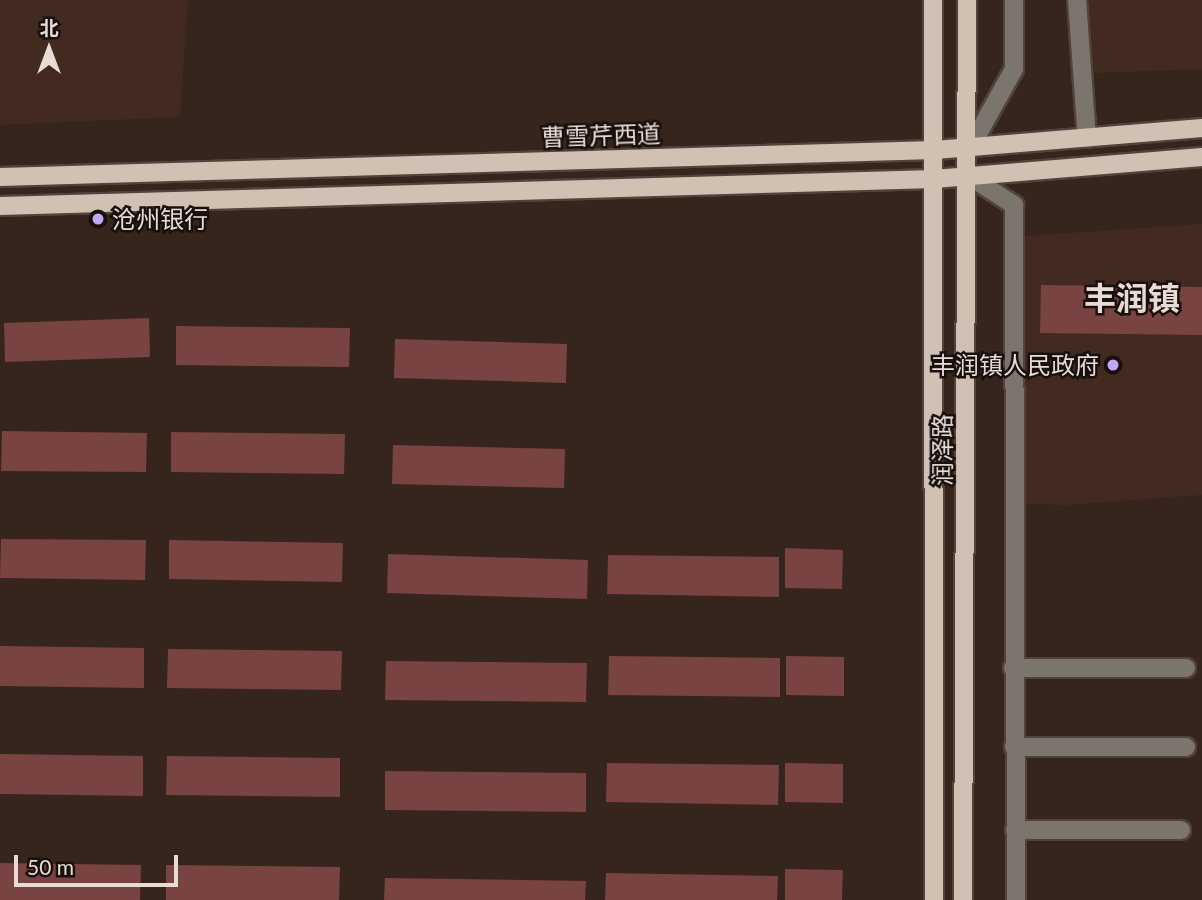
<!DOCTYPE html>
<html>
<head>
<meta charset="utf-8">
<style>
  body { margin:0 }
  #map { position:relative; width:1202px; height:900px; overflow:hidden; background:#36251d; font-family:Lato,"Noto Sans SC",sans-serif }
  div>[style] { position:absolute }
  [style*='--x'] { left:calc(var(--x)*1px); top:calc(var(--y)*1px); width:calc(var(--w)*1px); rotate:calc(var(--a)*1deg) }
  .built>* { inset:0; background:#422a20 }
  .building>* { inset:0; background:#784340 }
  .roads { filter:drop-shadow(2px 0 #52423b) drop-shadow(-2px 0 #52423b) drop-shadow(0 2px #52423b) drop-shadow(0 -2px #52423b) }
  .minor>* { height:18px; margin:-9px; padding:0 9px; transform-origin:9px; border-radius:9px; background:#7c756e }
  .major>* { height:18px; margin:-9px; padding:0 9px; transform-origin:9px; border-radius:9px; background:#d0c1b3 }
  .dots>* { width:19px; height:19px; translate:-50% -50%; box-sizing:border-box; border:4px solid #18100d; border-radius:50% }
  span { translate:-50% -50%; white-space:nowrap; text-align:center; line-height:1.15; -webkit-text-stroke:5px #18100d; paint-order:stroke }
  .street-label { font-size:24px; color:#e8dbd6 }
  .poi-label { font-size:24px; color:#e8dbd6 }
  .left { translate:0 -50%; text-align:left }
  .right { translate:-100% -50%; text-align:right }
  .district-label { font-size:32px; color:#e8dbd6; font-weight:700 }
  .north { position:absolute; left:14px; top:14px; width:70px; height:70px; -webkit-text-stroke:5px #18100d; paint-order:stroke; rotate:0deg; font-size:19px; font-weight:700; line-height:28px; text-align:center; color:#e8dbd6 }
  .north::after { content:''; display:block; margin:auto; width:24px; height:32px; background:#e8dbd6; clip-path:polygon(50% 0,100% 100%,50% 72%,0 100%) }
  .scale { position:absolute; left:14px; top:855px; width:164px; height:32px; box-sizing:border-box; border:4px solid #e8dbd6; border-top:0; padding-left:9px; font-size:21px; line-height:24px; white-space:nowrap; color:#e8dbd6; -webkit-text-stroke:5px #18100d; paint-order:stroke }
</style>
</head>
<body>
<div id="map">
  <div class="built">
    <div style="clip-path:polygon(0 0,188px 0,180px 117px,0 125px)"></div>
    <div style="clip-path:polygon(1068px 0,1202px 0,1202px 69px,1070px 74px)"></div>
    <div style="clip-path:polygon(1202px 224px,1202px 495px,1065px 505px,1024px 504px,1025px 236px)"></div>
  </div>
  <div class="building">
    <div style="clip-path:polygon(1041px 285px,1202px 287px,1202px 335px,1040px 333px)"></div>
    <div style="clip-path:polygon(149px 318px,150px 357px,5px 362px,4px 323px)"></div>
    <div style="clip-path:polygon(176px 326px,350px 328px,349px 367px,176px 365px)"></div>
    <div style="clip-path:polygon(395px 339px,567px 344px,566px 383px,394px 378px)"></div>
    <div style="clip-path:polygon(2px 431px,147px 433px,146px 472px,1px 471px)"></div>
    <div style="clip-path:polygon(171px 432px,345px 434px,344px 474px,171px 472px)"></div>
    <div style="clip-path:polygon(393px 445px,565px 449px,564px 488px,392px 484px)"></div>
    <div style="clip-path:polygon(1px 539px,146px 540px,145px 580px,0 578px)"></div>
    <div style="clip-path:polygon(169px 540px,343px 543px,342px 582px,169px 579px)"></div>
    <div style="clip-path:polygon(785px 548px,843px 550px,842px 589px,785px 588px)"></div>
    <div style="clip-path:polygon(388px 554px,588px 560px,587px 599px,387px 593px)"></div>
    <div style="clip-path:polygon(608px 555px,779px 557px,779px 597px,607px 594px)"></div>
    <div style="clip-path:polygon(0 646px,144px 648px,144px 688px,0 686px)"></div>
    <div style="clip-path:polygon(168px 649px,342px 651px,341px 690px,167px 688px)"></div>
    <div style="clip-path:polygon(609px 656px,780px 658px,780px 697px,608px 695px)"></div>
    <div style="clip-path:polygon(786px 656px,844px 657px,844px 696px,786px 695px)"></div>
    <div style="clip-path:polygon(386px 661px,587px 663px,586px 702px,385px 700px)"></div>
    <div style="clip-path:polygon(0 754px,143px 756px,143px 796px,0 794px)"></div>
    <div style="clip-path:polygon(167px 756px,340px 758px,340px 797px,166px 795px)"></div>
    <div style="clip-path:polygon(607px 763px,779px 765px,778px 805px,606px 802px)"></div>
    <div style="clip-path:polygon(785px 763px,843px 764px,843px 803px,785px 802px)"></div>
    <div style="clip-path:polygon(385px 771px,586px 773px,586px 812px,385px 810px)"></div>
    <div style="clip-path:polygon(0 863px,141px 865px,140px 900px,0 900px)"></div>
    <div style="clip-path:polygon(166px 865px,340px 867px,339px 900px,166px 900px)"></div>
    <div style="clip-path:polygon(785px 869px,843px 870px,842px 900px,785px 900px)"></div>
    <div style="clip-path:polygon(606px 873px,778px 876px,777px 900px,605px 900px)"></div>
    <div style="clip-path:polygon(385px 878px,586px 881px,585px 900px,384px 900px)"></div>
  </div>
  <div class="roads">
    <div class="minor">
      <div style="--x:1077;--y:0;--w:138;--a:85.9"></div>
      <div style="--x:970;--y:148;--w:90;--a:-60.9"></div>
      <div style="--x:1014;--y:69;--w:69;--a:-90"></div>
      <div style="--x:969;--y:176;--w:54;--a:32.8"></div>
      <div style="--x:1014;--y:205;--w:695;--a:89.84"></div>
      <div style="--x:1013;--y:668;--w:173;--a:0"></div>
      <div style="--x:1014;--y:747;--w:172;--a:0"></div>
      <div style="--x:1015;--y:830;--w:166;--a:0"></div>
    </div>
    <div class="major">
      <div style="--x:933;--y:0;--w:900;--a:89.94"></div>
      <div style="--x:0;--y:177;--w:935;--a:-1.65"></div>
      <div style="--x:935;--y:150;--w:268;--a:-4.7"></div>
      <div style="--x:0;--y:206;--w:934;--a:-1.66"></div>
      <div style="--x:934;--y:179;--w:269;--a:-4.7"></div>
      <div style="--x:963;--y:900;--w:900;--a:-89.75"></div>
    </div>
  </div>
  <div class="dots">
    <div style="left:98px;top:219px;background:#c1a8f3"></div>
    <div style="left:1113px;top:365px;background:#c1a8f3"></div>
  </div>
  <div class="street-label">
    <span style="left:601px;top:135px;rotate:-2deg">曹雪芹西道</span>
    <span style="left:942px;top:450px;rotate:-90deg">润泽路</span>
  </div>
  <div class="poi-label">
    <span class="left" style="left:112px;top:219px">沧州银行</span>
    <span class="right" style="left:1099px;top:365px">丰润镇人民政府</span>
  </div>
  <div class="district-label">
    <span style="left:1132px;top:298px">丰润镇</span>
  </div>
  <div class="north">北</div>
  <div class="scale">50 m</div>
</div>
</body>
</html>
